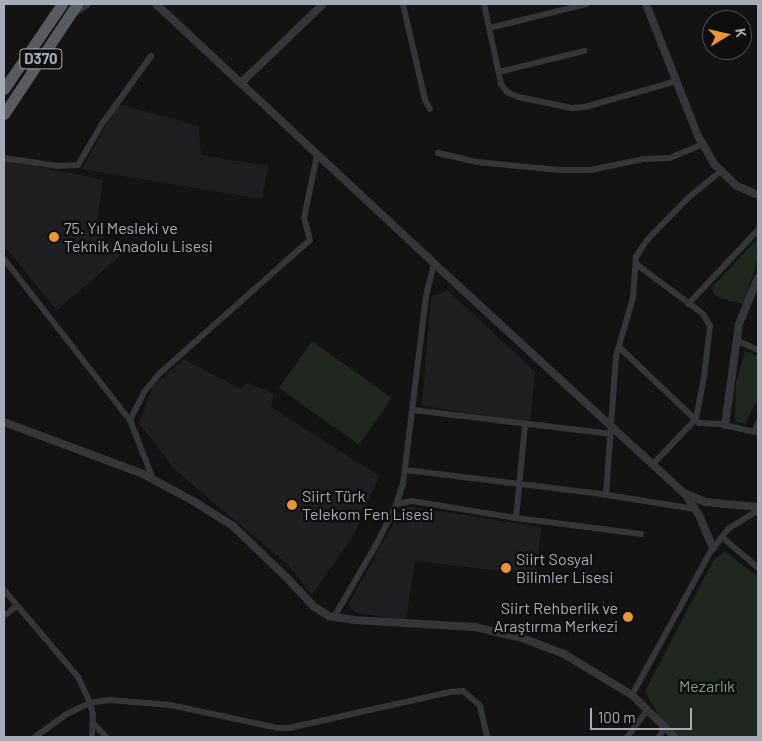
<!DOCTYPE html>
<html>
<head>
<meta charset="utf-8">
<style>
  body { margin:0 }
  #map { position:relative; width:762px; height:741px; overflow:hidden; background:#131314; font-family:Barlow,sans-serif }
  div>[style] { position:absolute }
  [style*='--x'] { left:calc(var(--x)*1px); top:calc(var(--y)*1px); width:calc(var(--w)*1px); rotate:calc(var(--a)*1deg) }
  .built>* { inset:0; background:#1f1f21 }
  .green>* { inset:0; background:#1f271f }
  .minor>* { height:6px; margin:-3px; padding:0 3px; transform-origin:3px; border-radius:3px; background:#343639 }
  .tertiary>* { height:8px; margin:-4px; padding:0 4px; transform-origin:4px; border-radius:4px; background:#343639 }
  .trunk>* { height:11px; margin:-5.5px; padding:0 5.5px; transform-origin:5.5px; border-radius:5.5px; background:#585c61 }
  .dots>* { width:14px; height:14px; translate:-50% -50%; box-sizing:border-box; border:2px solid #0e0e0f; border-radius:50% }
  span { translate:-50% -50%; white-space:nowrap; text-align:center; line-height:1.15; -webkit-text-stroke:5px #0e0e0f; paint-order:stroke }
  .shield-label span { padding:1px 4px; background:#0e0e0f; border:1px solid; border-radius:4px; -webkit-text-stroke-width:0 }
  .shield-label { font-size:15px; color:#a5acb5; font-weight:700 }
  .poi-label { font-size:16px; color:#a5acb5 }
  .left { translate:0 -50%; text-align:left }
  .right { translate:-100% -50%; text-align:right }
  .park-label { font-size:16px; color:#7f9f7c }
  .frame { position:absolute; inset:0; border:5px solid #a5acb5; pointer-events:none }
  .north { position:absolute; left:702px; top:10px; width:50px; height:50px; box-sizing:border-box; background:#0e0e0f; border:1px solid #4a4d51; border-radius:50%; rotate:81deg; font-size:14px; font-weight:700; line-height:20px; text-align:center; color:#a5acb5 }
  .north::after { content:''; display:block; margin:auto; width:18px; height:22px; background:#ed9533; clip-path:polygon(50% 0,100% 100%,50% 72%,0 100%) }
  .scale { position:absolute; left:590px; top:708px; width:102px; height:22px; box-sizing:border-box; border:2px solid #a5acb5; border-top:0; padding-left:6px; font-size:15px; line-height:18px; white-space:nowrap; color:#a5acb5; -webkit-text-stroke:4px #0e0e0f; paint-order:stroke }
</style>
</head>
<body>
<div id="map">
  <div class="built">
    <div style="clip-path:polygon(118px 104px,199px 126px,201px 155px,268px 166px,262px 199px,82px 169px)"></div>
    <div style="clip-path:polygon(4px 160px,103px 180px,96px 228px,120px 256px,57px 310px,4px 246px)"></div>
    <div style="clip-path:polygon(448px 290px,535px 372px,530px 422px,422px 406px,431px 297px)"></div>
    <div style="clip-path:polygon(184px 359px,240px 389px,248px 383px,274px 394px,271px 407px,379px 476px,355px 533px,312px 595px,287px 564px,174px 469px,139px 423px,153px 386px)"></div>
    <div style="clip-path:polygon(412px 507px,541px 527px,536px 575px,415px 561px,406px 620px,357px 613px,351px 608px,349px 603px,402px 508px)"></div>
  </div>
  <div class="green">
    <div style="clip-path:polygon(758px 238px,758px 258px,744px 304px,722px 299px,715px 295px,712px 289px,714px 285px)"></div>
    <div style="clip-path:polygon(312px 341px,392px 398px,359px 445px,279px 388px)"></div>
    <div style="clip-path:polygon(745px 351px,758px 356px,758px 398px,745px 424px,735px 421px,736px 382px)"></div>
    <div style="clip-path:polygon(725px 551px,758px 577px,758px 737px,681px 737px,658px 715px,645px 691px,713px 561px)"></div>
  </div>
  <div class="minor">
    <div style="--x:403;--y:4;--w:98;--a:77.1"></div>
    <div style="--x:425;--y:100;--w:10;--a:61"></div>
    <div style="--x:484;--y:4;--w:82;--a:78"></div>
    <div style="--x:501;--y:84;--w:10;--a:53"></div>
    <div style="--x:507;--y:92;--w:12;--a:24"></div>
    <div style="--x:518;--y:97;--w:55;--a:11.5"></div>
    <div style="--x:572;--y:108;--w:13;--a:-4"></div>
    <div style="--x:585;--y:107;--w:96;--a:-15.8"></div>
    <div style="--x:489;--y:28;--w:101;--a:-13.8"></div>
    <div style="--x:499;--y:72;--w:88;--a:-13.9"></div>
    <div style="--x:438;--y:153;--w:40;--a:13"></div>
    <div style="--x:477;--y:162;--w:83;--a:5.5"></div>
    <div style="--x:560;--y:170;--w:31;--a:0"></div>
    <div style="--x:591;--y:170;--w:53;--a:-11.9"></div>
    <div style="--x:643;--y:159;--w:27;--a:-2"></div>
    <div style="--x:670;--y:158;--w:36;--a:-23"></div>
    <div style="--x:4;--y:158;--w:54;--a:8.6"></div>
    <div style="--x:57;--y:166;--w:21;--a:-3"></div>
    <div style="--x:78;--y:165;--w:48;--a:-59.7"></div>
    <div style="--x:102;--y:124;--w:84;--a:-54.2"></div>
    <div style="--x:4;--y:259;--w:204;--a:52"></div>
    <div style="--x:636;--y:264;--w:84;--a:36.7"></div>
    <div style="--x:703;--y:314;--w:14;--a:60"></div>
    <div style="--x:710;--y:326;--w:51;--a:96.7"></div>
    <div style="--x:704;--y:377;--w:43;--a:100.8"></div>
    <div style="--x:696;--y:419;--w:62;--a:133.7"></div>
    <div style="--x:688;--y:304;--w:102;--a:-46.6"></div>
    <div style="--x:738;--y:341;--w:22;--a:24"></div>
    <div style="--x:619;--y:347;--w:110;--a:43.5"></div>
    <div style="--x:699;--y:423;--w:21;--a:3"></div>
    <div style="--x:720;--y:424;--w:39;--a:13"></div>
    <div style="--x:413;--y:410;--w:198;--a:6.9"></div>
    <div style="--x:754;--y:432;--w:10;--a:-66"></div>
    <div style="--x:406;--y:470;--w:196;--a:7"></div>
    <div style="--x:601;--y:494;--w:95;--a:9.1"></div>
    <div style="--x:153;--y:479;--w:63;--a:-111.3"></div>
    <div style="--x:130;--y:420;--w:31;--a:-63"></div>
    <div style="--x:144;--y:392;--w:25;--a:-50"></div>
    <div style="--x:160;--y:373;--w:200;--a:-41.6"></div>
    <div style="--x:310;--y:240;--w:23;--a:-105"></div>
    <div style="--x:304;--y:218;--w:64;--a:-78.3"></div>
    <div style="--x:606;--y:495;--w:139;--a:-85.9"></div>
    <div style="--x:616;--y:356;--w:60;--a:-73.7"></div>
    <div style="--x:633;--y:298;--w:41;--a:-85.8"></div>
    <div style="--x:636;--y:257;--w:20;--a:-57"></div>
    <div style="--x:647;--y:240;--w:59;--a:-45.7"></div>
    <div style="--x:688;--y:198;--w:43;--a:-39.3"></div>
    <div style="--x:396;--y:504;--w:16;--a:-11"></div>
    <div style="--x:412;--y:501;--w:105;--a:9.3"></div>
    <div style="--x:516;--y:518;--w:126;--a:7.3"></div>
    <div style="--x:516;--y:518;--w:94;--a:-84.5"></div>
    <div style="--x:722;--y:537;--w:48;--a:40.7"></div>
    <div style="--x:4;--y:590;--w:114;--a:49.6"></div>
    <div style="--x:78;--y:677;--w:29;--a:65"></div>
    <div style="--x:90;--y:703;--w:12;--a:76"></div>
    <div style="--x:93;--y:715;--w:22;--a:93"></div>
    <div style="--x:4;--y:616;--w:16;--a:-38"></div>
    <div style="--x:334;--y:617;--w:86;--a:-59.8"></div>
    <div style="--x:377;--y:543;--w:39;--a:-63"></div>
    <div style="--x:395;--y:508;--w:25;--a:-72"></div>
    <div style="--x:403;--y:484;--w:189;--a:-83"></div>
    <div style="--x:426;--y:296;--w:33;--a:-76"></div>
    <div style="--x:632;--y:695;--w:164;--a:-61.3"></div>
    <div style="--x:711;--y:551;--w:28;--a:-52"></div>
    <div style="--x:728;--y:529;--w:36;--a:-32"></div>
    <div style="--x:93;--y:723;--w:19;--a:47"></div>
    <div style="--x:35;--y:737;--w:37;--a:-36"></div>
    <div style="--x:65;--y:715;--w:28;--a:-26"></div>
    <div style="--x:90;--y:703;--w:19;--a:-9"></div>
    <div style="--x:109;--y:700;--w:61;--a:4.7"></div>
    <div style="--x:170;--y:705;--w:110;--a:12"></div>
    <div style="--x:278;--y:728;--w:11;--a:0"></div>
    <div style="--x:289;--y:728;--w:165;--a:-12.6"></div>
    <div style="--x:450;--y:692;--w:13;--a:-4"></div>
    <div style="--x:463;--y:691;--w:23;--a:41"></div>
    <div style="--x:480;--y:706;--w:32;--a:77"></div>
    <div style="--x:627;--y:737;--w:34;--a:-53"></div>
    <div style="--x:659;--y:737;--w:10;--a:-61"></div>
  </div>
  <div class="tertiary">
    <div style="--x:156;--y:4;--w:403;--a:43"></div>
    <div style="--x:451;--y:279;--w:316;--a:42.6"></div>
    <div style="--x:646;--y:4;--w:142;--a:68.5"></div>
    <div style="--x:698;--y:136;--w:34;--a:60"></div>
    <div style="--x:715;--y:165;--w:30;--a:44"></div>
    <div style="--x:737;--y:186;--w:23;--a:23"></div>
    <div style="--x:74;--y:13;--w:16;--a:-35"></div>
    <div style="--x:241;--y:83;--w:114;--a:-43.9"></div>
    <div style="--x:4;--y:422;--w:148;--a:20.5"></div>
    <div style="--x:143;--y:474;--w:59;--a:28.3"></div>
    <div style="--x:195;--y:502;--w:45;--a:32.3"></div>
    <div style="--x:233;--y:526;--w:78;--a:44"></div>
    <div style="--x:289;--y:580;--w:35;--a:47"></div>
    <div style="--x:313;--y:606;--w:19;--a:32"></div>
    <div style="--x:329;--y:616;--w:24;--a:9"></div>
    <div style="--x:353;--y:620;--w:122;--a:3.3"></div>
    <div style="--x:475;--y:627;--w:48;--a:13.2"></div>
    <div style="--x:522;--y:638;--w:45;--a:20.9"></div>
    <div style="--x:564;--y:654;--w:79;--a:31.1"></div>
    <div style="--x:632;--y:695;--w:60;--a:44.3"></div>
    <div style="--x:725;--y:425;--w:102;--a:-82.1"></div>
    <div style="--x:739;--y:324;--w:50;--a:-67.6"></div>
    <div style="--x:713;--y:548;--w:36;--a:-113"></div>
    <div style="--x:699;--y:515;--w:27;--a:-124"></div>
    <div style="--x:684;--y:493;--w:23;--a:23"></div>
    <div style="--x:705;--y:502;--w:53;--a:5.4"></div>
  </div>
  <div class="trunk">
    <div style="--x:4;--y:89;--w:103;--a:-55.7"></div>
    <div style="--x:4;--y:114;--w:132;--a:-56.4"></div>
  </div>
  <div class="dots">
    <div style="left:54px;top:237px;background:#ed9533"></div>
    <div style="left:292px;top:505px;background:#ed9533"></div>
    <div style="left:506px;top:568px;background:#ed9533"></div>
    <div style="left:628px;top:617px;background:#ed9533"></div>
  </div>
  <div class="shield-label">
    <span style="left:41px;top:59px">D370</span>
  </div>
  <div class="poi-label">
    <span class="left" style="left:64px;top:237px">75. Yıl Mesleki ve<br>Teknik Anadolu Lisesi</span>
    <span class="left" style="left:302px;top:505px">Siirt Türk<br>Telekom Fen Lisesi</span>
    <span class="left" style="left:516px;top:568px">Siirt Sosyal<br>Bilimler Lisesi</span>
    <span class="right" style="left:618px;top:617px">Siirt Rehberlik ve<br>Araştırma Merkezi</span>
  </div>
  <div class="park-label">
    <span style="left:707px;top:686px">Mezarlık</span>
  </div>
  <div class="frame"></div>
  <div class="north">K</div>
  <div class="scale">100 m</div>
</div>
</body>
</html>
